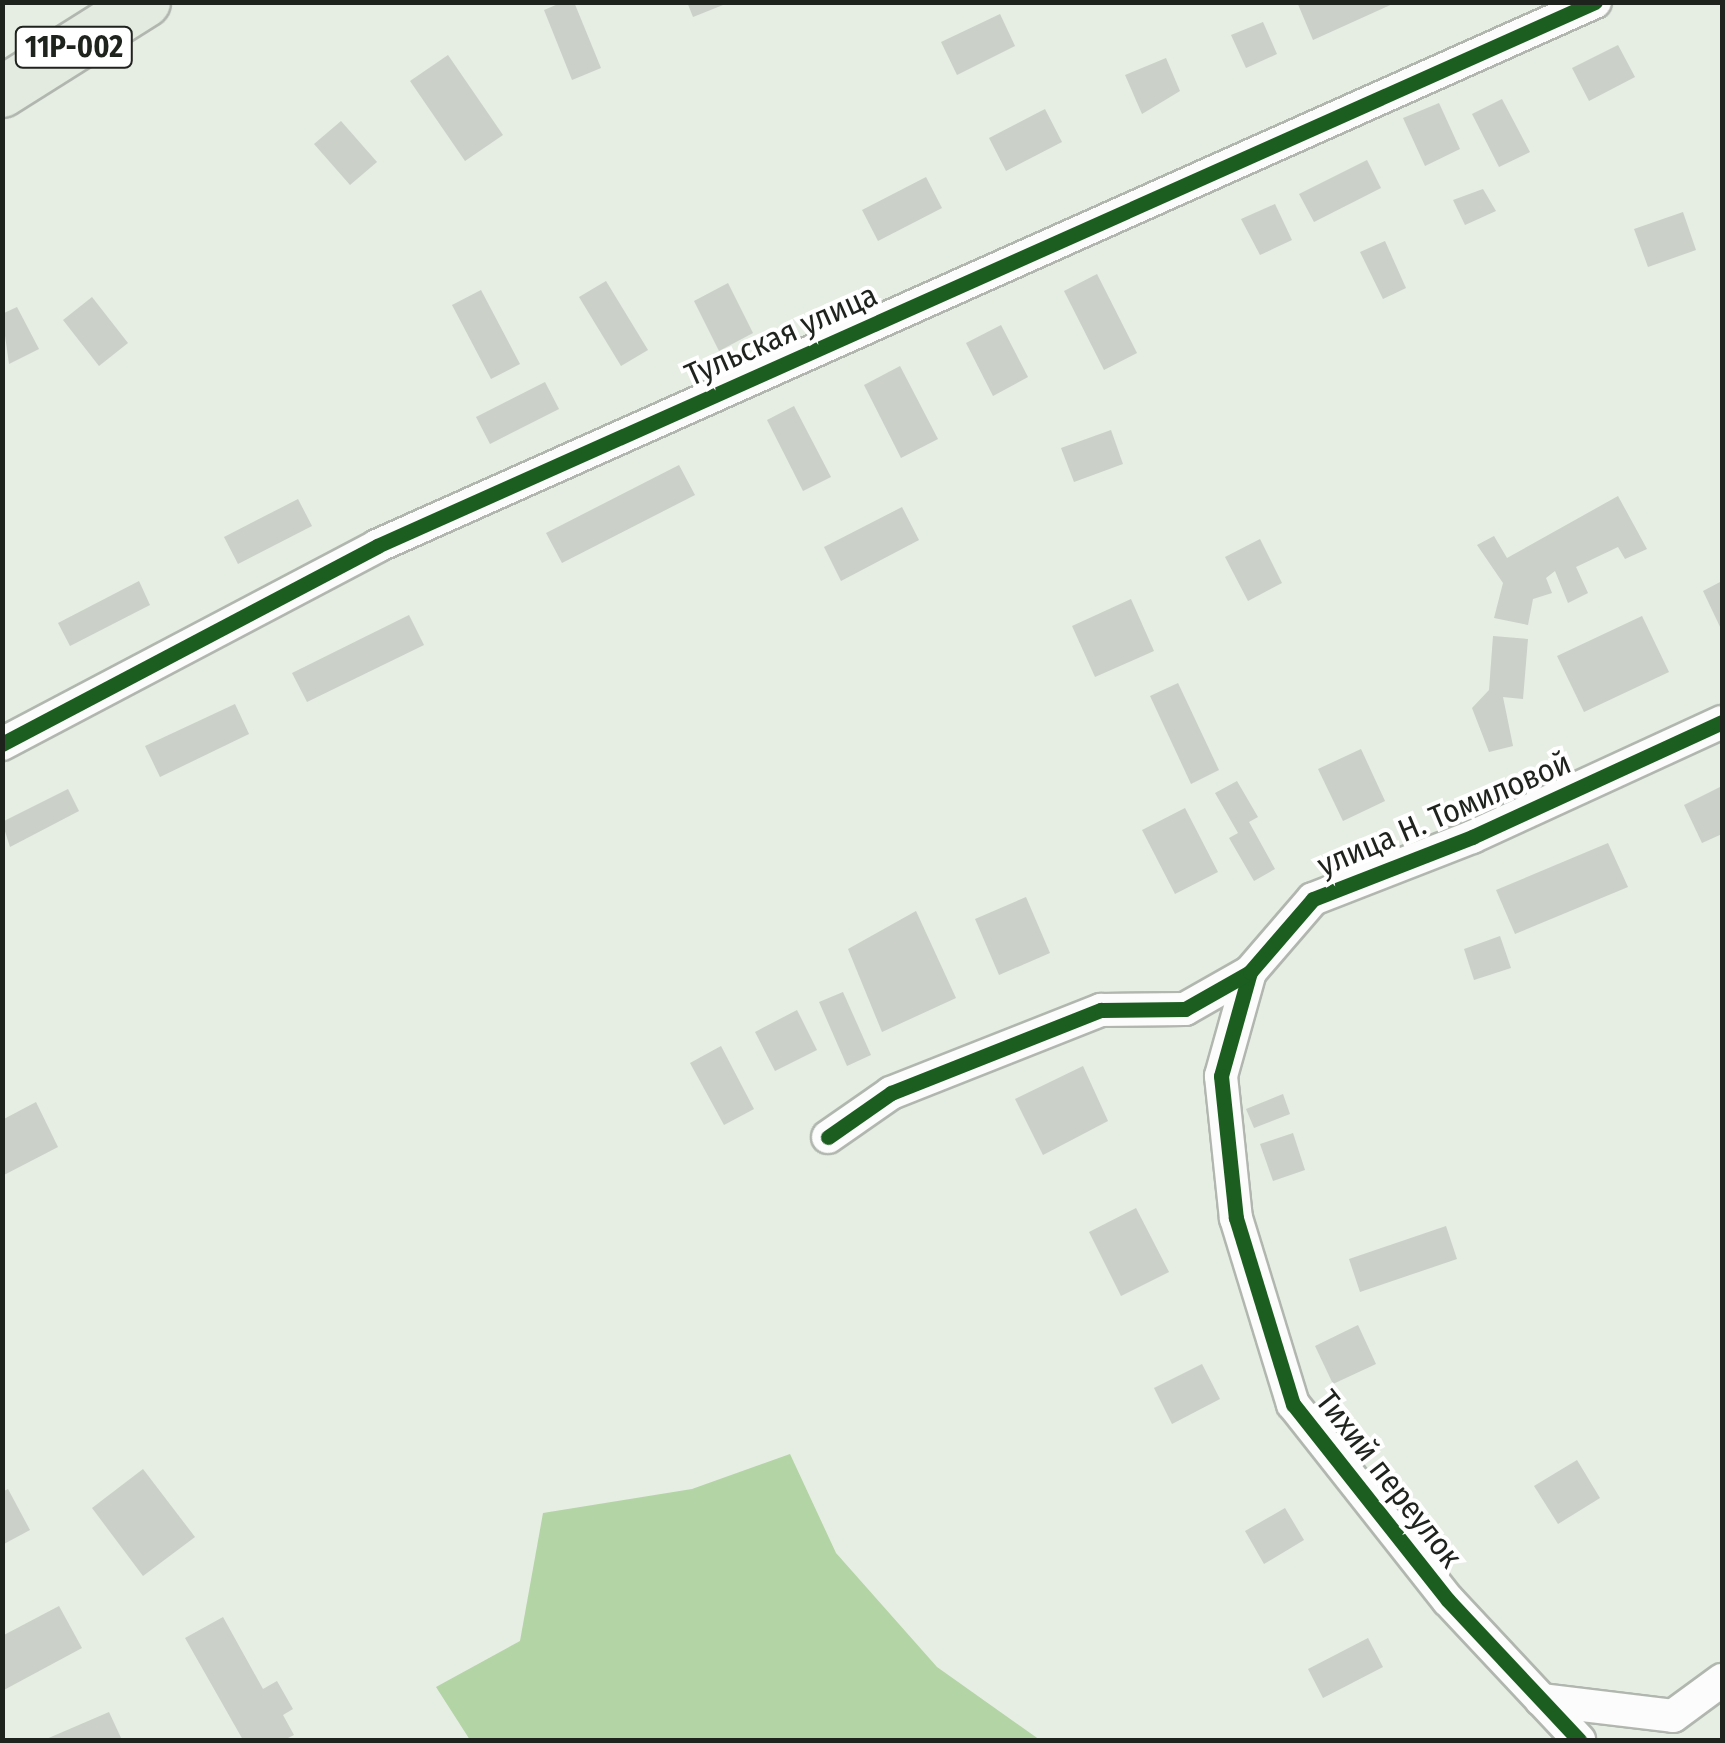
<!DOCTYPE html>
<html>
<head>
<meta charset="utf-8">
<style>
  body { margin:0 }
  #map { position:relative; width:1725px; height:1743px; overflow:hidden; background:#e6ede3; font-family:"Fira Sans Condensed",sans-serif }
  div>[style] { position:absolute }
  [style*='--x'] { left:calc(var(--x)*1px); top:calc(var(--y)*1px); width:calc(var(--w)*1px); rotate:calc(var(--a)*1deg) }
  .forest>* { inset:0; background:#b3d4a4 }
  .building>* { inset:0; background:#cbd0c9 }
  .roads { filter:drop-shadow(2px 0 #b1b7af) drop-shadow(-2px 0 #b1b7af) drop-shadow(0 2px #b1b7af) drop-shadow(0 -2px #b1b7af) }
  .street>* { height:32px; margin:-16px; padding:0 16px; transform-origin:16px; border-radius:16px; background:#fbfcfb }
  .primary>* { height:50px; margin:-25px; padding:0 25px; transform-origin:25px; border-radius:25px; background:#e3eae0 }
  .cycleway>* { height:15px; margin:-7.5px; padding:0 7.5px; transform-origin:7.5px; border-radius:7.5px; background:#1b5e20 }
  span { translate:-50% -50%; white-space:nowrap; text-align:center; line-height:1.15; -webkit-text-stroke:8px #fff; paint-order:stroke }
  .shield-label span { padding:2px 8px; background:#fff; border:2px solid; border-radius:8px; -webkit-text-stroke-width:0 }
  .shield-label { font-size:30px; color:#1f231d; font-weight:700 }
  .street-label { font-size:32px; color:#1f231d }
  .frame { position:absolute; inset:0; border:5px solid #1f231d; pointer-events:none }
</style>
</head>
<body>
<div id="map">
  <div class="forest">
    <div style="clip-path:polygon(790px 1454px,836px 1553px,937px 1667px,1040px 1740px,470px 1740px,436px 1687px,520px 1641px,543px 1513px,692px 1489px)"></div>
  </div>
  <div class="building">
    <div style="clip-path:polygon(563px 2px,574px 2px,601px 68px,572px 80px,544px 10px)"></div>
    <div style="clip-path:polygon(687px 2px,728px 2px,728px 3px,693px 17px)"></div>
    <div style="clip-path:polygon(1297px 2px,1397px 2px,1313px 40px)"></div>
    <div style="clip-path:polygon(1000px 14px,1015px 46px,957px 75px,941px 42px)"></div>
    <div style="clip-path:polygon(1263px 22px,1277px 54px,1246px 68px,1231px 35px)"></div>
    <div style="clip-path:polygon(1618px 45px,1635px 77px,1589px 101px,1572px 68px)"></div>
    <div style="clip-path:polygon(448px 55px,503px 135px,465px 161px,410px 81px)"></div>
    <div style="clip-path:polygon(1166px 58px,1180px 91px,1142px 114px,1125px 75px)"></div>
    <div style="clip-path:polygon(1502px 99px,1530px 152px,1499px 167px,1472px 114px)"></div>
    <div style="clip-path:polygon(1439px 103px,1460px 149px,1425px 166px,1403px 118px)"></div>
    <div style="clip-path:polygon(1045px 109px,1062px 142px,1006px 171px,989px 138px)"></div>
    <div style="clip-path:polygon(341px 121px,377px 162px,350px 185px,314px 144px)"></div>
    <div style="clip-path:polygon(1367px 160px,1381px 188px,1314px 222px,1299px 194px)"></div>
    <div style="clip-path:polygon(926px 177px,942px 208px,878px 241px,862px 210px)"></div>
    <div style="clip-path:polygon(1483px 189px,1496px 211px,1465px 225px,1453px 200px)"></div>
    <div style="clip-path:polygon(1275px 204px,1292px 240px,1260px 255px,1241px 219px)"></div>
    <div style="clip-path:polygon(1683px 212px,1696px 250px,1648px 267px,1634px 229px)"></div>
    <div style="clip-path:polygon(1385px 241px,1406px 288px,1383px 299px,1360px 252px)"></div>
    <div style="clip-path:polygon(1097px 274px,1137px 353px,1104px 370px,1064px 291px)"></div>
    <div style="clip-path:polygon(606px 281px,648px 350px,621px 366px,579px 297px)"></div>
    <div style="clip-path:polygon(728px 283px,753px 333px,719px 351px,694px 301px)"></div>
    <div style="clip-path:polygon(481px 290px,520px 364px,491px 379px,452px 305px)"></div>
    <div style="clip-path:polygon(92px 297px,128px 343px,99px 366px,63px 320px)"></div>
    <div style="clip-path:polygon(17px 307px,39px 349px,9px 364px,2px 314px)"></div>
    <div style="clip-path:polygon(1001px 325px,1028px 377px,993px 396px,966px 343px)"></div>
    <div style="clip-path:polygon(900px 366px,938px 439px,901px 458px,864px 385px)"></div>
    <div style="clip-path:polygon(545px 382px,559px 409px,490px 444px,476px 417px)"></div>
    <div style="clip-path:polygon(794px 406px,831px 477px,803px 491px,767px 420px)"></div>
    <div style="clip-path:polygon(1111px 430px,1123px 464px,1074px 482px,1061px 448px)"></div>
    <div style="clip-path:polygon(679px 465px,695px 495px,562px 563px,546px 533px)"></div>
    <div style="clip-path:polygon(1618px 496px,1647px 549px,1625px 559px,1618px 547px,1576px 567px,1588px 593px,1568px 603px,1555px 571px,1546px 578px,1552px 593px,1533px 599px,1528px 625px,1494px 618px,1503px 583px,1477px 545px,1494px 536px,1507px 558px)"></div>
    <div style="clip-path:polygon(298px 499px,312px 526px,238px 564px,224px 537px)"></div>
    <div style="clip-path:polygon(902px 507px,919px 540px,841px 581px,824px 547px)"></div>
    <div style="clip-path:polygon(1260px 539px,1282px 583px,1248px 601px,1225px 557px)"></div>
    <div style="clip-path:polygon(139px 581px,150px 605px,70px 646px,58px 623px)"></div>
    <div style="clip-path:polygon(1722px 581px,1722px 631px,1703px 591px)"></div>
    <div style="clip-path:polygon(1131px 599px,1154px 651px,1095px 677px,1072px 626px)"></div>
    <div style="clip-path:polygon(409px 615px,424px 645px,307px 702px,292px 673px)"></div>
    <div style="clip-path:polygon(1642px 616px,1669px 672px,1584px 712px,1557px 656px)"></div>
    <div style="clip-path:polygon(1493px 636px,1528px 639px,1523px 699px,1503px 697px,1513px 746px,1489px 752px,1472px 708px,1489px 690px)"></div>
    <div style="clip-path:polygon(1178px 683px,1219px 770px,1191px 784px,1150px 696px)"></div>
    <div style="clip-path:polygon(235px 704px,249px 734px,160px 777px,145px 746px)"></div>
    <div style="clip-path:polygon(1361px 749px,1385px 801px,1343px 821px,1318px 769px)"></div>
    <div style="clip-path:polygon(1237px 781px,1258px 817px,1249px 822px,1275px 869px,1254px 881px,1229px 838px,1238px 833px,1215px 793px)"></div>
    <div style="clip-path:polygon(1722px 786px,1722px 834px,1702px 843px,1684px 805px)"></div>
    <div style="clip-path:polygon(68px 789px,79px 811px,10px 847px,2px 822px)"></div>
    <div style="clip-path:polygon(1185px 808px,1218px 872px,1175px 894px,1142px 830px)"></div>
    <div style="clip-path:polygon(1608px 843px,1628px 887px,1515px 934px,1496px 890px)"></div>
    <div style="clip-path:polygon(1026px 897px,1050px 953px,999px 975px,975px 919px)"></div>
    <div style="clip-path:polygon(916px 911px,956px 998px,882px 1032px,848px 949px)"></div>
    <div style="clip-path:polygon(1500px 936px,1511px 968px,1474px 980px,1464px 949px)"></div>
    <div style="clip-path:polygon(843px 992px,871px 1055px,847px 1066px,819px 1002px)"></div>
    <div style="clip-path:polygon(797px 1010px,817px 1050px,775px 1071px,755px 1032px)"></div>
    <div style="clip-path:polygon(721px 1046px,754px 1109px,724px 1125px,690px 1063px)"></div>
    <div style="clip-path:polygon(1083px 1066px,1108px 1121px,1043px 1155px,1015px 1099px)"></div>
    <div style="clip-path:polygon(1283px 1094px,1290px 1114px,1254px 1128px,1246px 1109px)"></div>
    <div style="clip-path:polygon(36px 1102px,58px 1147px,2px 1176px,2px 1120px)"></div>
    <div style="clip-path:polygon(1293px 1133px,1305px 1170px,1273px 1181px,1260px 1144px)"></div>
    <div style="clip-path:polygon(1136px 1208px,1169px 1272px,1121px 1296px,1089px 1232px)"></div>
    <div style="clip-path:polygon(1446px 1226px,1457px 1259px,1360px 1292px,1349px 1259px)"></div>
    <div style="clip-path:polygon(1358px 1325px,1376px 1364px,1333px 1384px,1315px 1346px)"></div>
    <div style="clip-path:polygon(1202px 1364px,1220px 1399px,1172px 1424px,1154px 1388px)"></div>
    <div style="clip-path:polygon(1577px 1460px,1600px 1498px,1558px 1524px,1534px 1486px)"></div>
    <div style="clip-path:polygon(143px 1469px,195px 1537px,143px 1576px,92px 1508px)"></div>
    <div style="clip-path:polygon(8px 1489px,30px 1530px,2px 1545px,2px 1492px)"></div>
    <div style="clip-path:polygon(1285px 1508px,1304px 1540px,1264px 1564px,1245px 1531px)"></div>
    <div style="clip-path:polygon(59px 1606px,82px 1648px,2px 1691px,2px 1636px)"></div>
    <div style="clip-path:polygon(223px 1617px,263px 1689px,277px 1681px,293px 1709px,283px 1715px,294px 1735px,284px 1740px,243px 1740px,185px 1638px)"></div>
    <div style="clip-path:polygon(1368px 1638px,1383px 1667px,1323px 1698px,1308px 1669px)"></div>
    <div style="clip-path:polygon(109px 1712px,122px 1740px,44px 1740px)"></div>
  </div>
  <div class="roads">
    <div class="street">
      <div style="--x:2;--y:744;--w:424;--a:-27.8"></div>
      <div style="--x:377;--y:546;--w:1334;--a:-24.07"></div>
      <div style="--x:1250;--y:972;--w:108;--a:105.6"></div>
      <div style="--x:1221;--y:1076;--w:143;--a:84"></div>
      <div style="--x:1236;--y:1218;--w:195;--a:73"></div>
      <div style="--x:1293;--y:1404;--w:250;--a:51.7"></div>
      <div style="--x:1448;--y:1600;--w:192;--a:46.9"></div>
      <div style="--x:828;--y:1137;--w:77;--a:-34.9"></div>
      <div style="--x:891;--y:1093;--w:226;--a:-21.6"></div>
      <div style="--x:1101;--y:1010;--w:84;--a:-0.7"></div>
      <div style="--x:1185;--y:1009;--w:75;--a:-29.6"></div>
      <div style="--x:1250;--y:972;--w:96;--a:-49.2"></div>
      <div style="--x:1313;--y:899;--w:171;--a:-21.3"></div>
      <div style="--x:1472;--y:837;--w:275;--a:-24.7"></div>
      <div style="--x:1541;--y:1700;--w:133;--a:6.9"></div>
      <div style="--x:1673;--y:1716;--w:61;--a:-36.3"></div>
    </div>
    <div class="primary">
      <div style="--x:2;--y:92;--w:169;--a:-32.2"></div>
    </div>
  </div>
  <div class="cycleway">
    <div style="--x:2;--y:744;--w:424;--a:-27.8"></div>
    <div style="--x:377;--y:546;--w:1334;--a:-24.07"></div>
    <div style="--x:1250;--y:972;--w:108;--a:105.6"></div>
    <div style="--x:1221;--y:1076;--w:143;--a:84"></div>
    <div style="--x:1236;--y:1218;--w:195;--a:73"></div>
    <div style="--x:1293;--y:1404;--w:250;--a:51.7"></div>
    <div style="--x:1448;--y:1600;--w:192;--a:46.9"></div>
    <div style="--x:828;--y:1137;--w:77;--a:-34.9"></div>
    <div style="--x:891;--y:1093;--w:226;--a:-21.6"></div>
    <div style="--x:1101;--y:1010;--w:84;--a:-0.7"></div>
    <div style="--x:1185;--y:1009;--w:75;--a:-29.6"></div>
    <div style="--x:1250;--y:972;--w:96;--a:-49.2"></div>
    <div style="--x:1313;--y:899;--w:171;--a:-21.3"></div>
    <div style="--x:1472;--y:837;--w:275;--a:-24.7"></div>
  </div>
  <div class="shield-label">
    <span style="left:74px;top:47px">11Р-002</span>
  </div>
  <div class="street-label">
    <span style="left:781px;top:335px;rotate:-24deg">Тульская улица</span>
    <span style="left:1444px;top:814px;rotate:-23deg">улица Н. Томиловой</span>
    <span style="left:1389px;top:1479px;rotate:52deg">Тихий переулок</span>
  </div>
  <div class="frame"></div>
</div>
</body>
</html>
